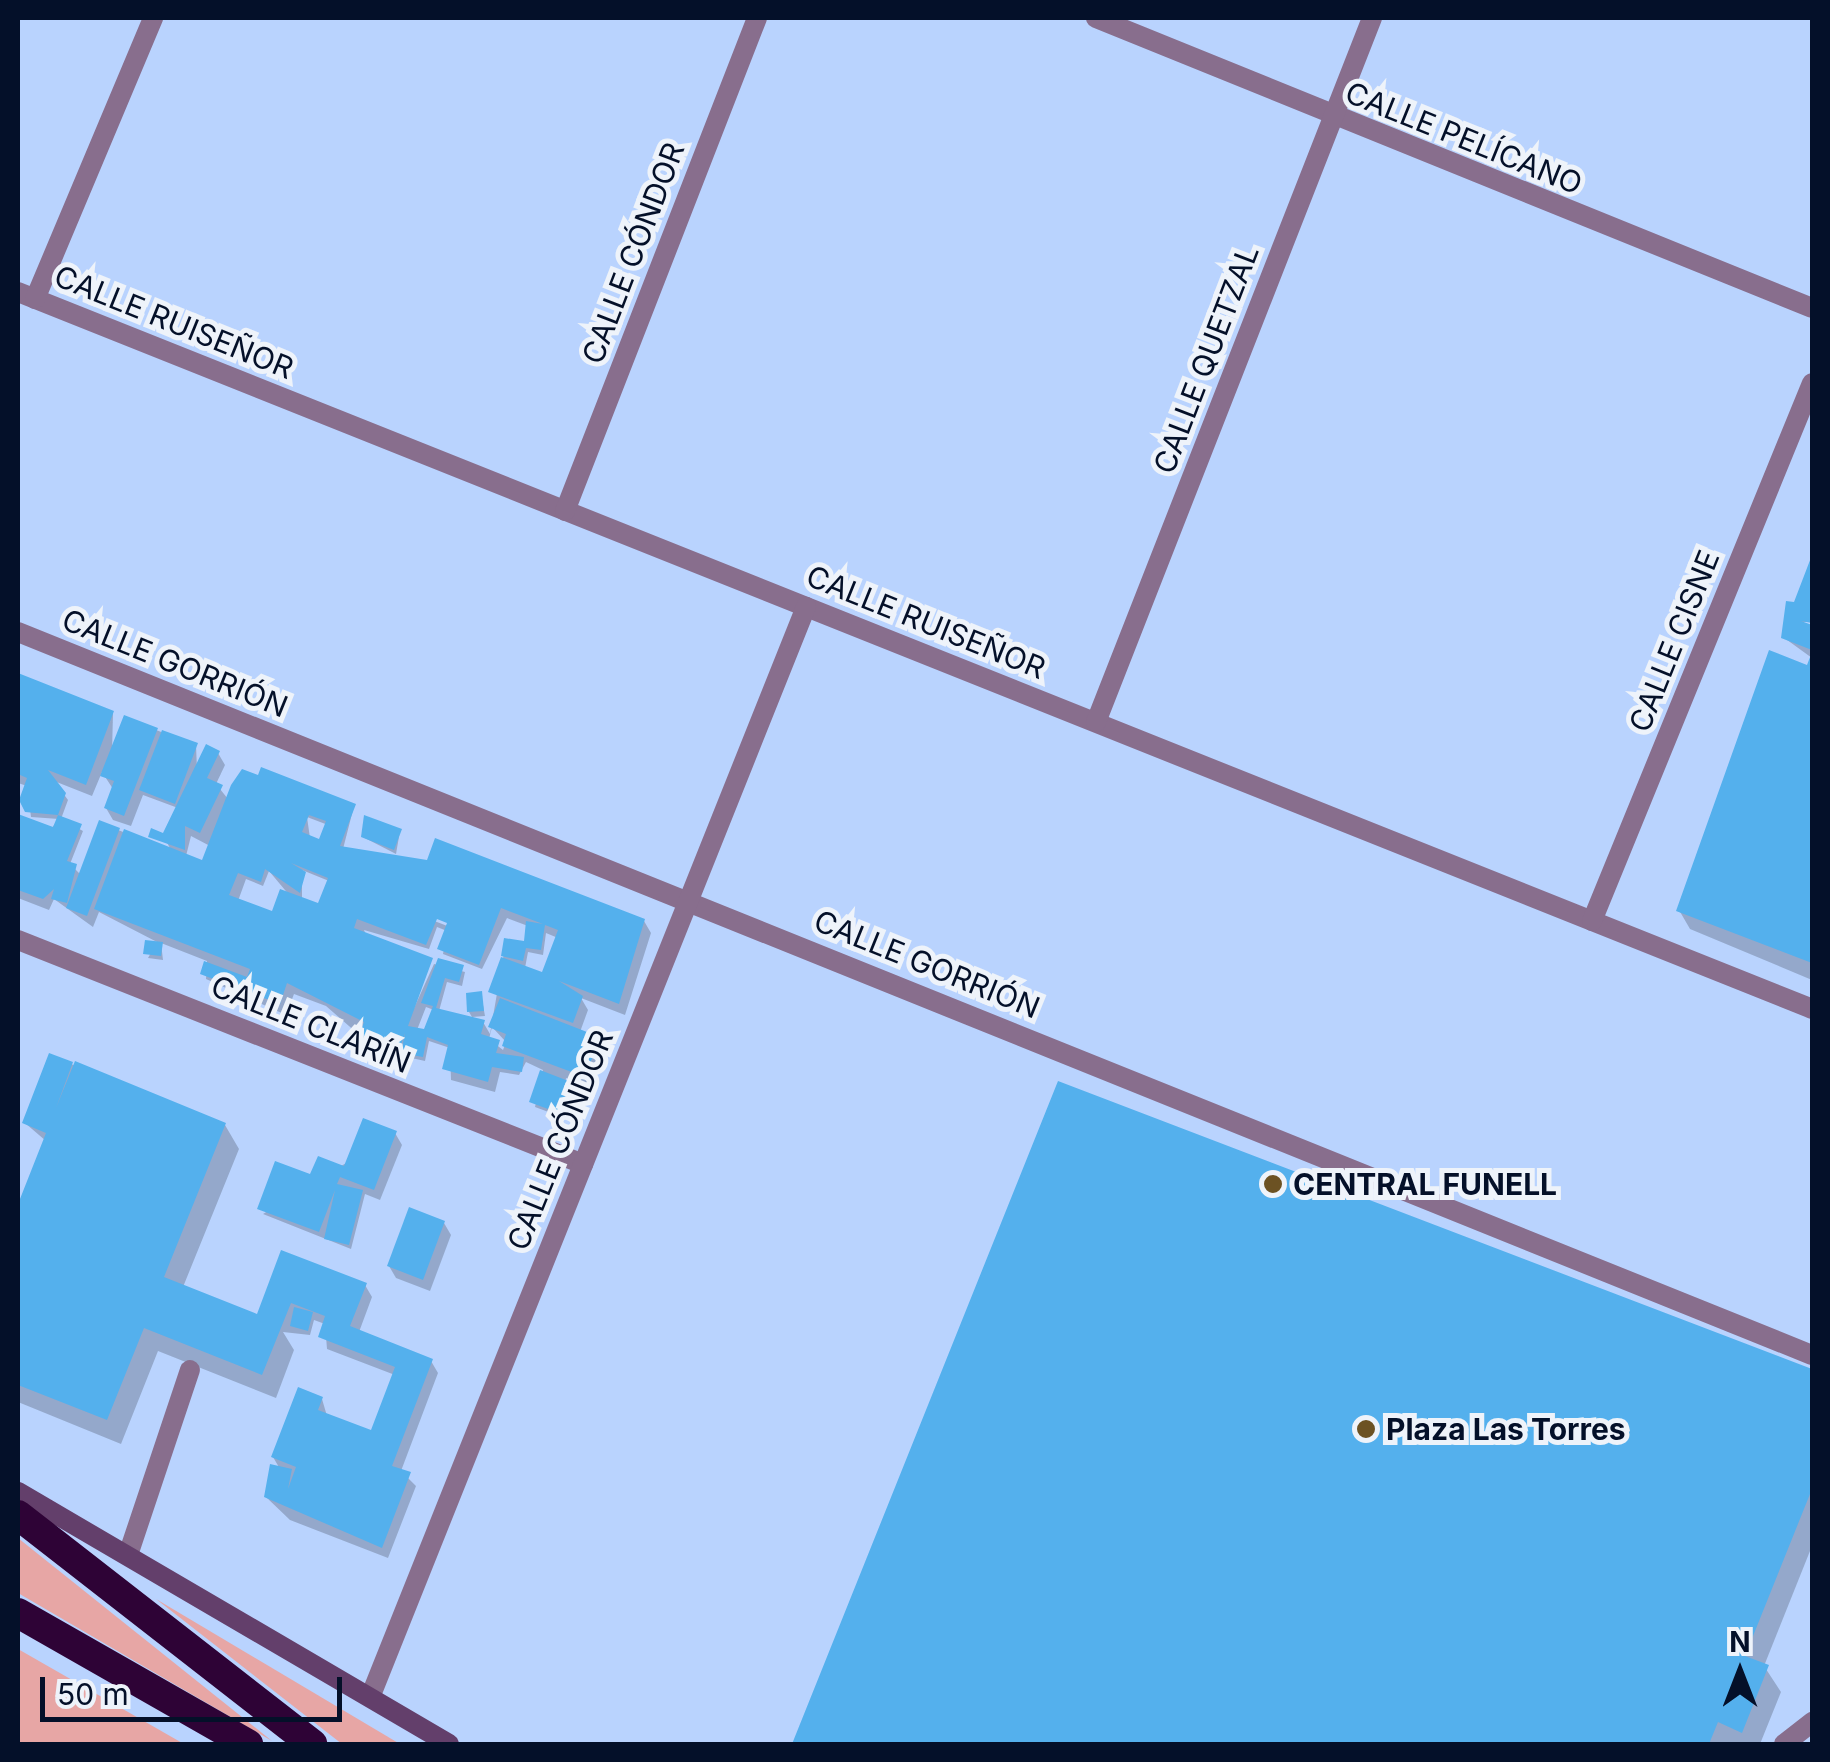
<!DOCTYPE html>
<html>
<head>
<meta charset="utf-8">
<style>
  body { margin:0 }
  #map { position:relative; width:1830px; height:1762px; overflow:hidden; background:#b9d3fe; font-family:Inter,sans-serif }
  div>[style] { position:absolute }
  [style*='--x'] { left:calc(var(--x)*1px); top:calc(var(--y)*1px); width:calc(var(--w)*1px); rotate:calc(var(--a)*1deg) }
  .green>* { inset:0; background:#e7a6a5 }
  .shadow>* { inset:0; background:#0003 }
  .building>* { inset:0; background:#54b0ed }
  .service>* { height:20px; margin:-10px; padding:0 10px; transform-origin:10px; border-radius:10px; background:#886e8d }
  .minor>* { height:20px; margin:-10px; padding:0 10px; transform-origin:10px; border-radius:10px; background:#886e8d }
  .secondary>* { height:20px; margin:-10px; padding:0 10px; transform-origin:10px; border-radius:10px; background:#633f6b }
  .motorway>* { height:30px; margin:-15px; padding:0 15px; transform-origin:15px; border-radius:15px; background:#2e0336 }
  .dots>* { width:28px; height:28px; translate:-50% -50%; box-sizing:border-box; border:5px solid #eef3fa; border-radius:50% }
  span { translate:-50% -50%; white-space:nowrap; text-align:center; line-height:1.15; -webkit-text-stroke:10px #eef3fa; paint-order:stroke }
  .street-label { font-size:30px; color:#041029 }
  .poi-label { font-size:30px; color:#041029; font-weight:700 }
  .left { translate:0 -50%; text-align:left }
  .frame { position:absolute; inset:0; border:20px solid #041029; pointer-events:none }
  .north { position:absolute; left:1690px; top:1622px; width:100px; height:100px; -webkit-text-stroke:8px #eef3fa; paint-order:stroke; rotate:0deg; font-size:28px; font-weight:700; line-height:40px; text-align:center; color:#041029 }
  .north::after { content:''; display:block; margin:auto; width:35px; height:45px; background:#041029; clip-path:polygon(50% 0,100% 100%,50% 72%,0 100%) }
  .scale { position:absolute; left:40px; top:1677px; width:302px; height:45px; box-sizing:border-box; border:5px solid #041029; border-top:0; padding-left:12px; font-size:30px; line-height:35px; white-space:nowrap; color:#041029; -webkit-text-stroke:8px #eef3fa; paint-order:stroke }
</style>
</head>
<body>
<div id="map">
  <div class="green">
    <div style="clip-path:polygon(18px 1538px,272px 1741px,18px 1593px)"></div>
    <div style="clip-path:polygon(156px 1599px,400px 1744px,342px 1744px)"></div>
    <div style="clip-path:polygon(18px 1649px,184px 1744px,18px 1744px)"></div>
  </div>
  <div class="shadow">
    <div style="clip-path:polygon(1812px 556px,1812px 622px,1798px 622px,1812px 628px,1812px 980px,1690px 929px,1679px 910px,1770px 653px,1809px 668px,1812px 658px,1783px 637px)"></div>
    <div style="clip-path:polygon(evenodd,18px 676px,113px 713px,112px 753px,156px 730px,196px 745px,197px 769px,218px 753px,225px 765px,216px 784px,228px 799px,354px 806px,343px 849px,644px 921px,651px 933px,625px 1015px,581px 998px,588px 1010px,580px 1032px,601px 1064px,591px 1088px,566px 1078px,562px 1117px,535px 1107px,543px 1070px,526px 1062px,519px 1075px,500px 1072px,495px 1092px,451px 1080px,450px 1048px,429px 1041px,425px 1061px,407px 1057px,365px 1040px,326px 1006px,294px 994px,286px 1015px,206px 979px,207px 961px,161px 943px,163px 960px,148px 958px,157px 942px,99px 912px,93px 927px,54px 899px,49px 910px,18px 898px,18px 817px,51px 829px,59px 819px,31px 817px,27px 786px,18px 783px,18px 676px,102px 772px,113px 789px,106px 808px,113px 820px,131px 826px,143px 795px,178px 808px,164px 837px,171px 850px,118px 830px,81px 875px,70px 864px,83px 831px,61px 819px,68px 800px,54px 781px,92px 796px,102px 772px,18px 676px,307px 817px,328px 825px,321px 842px,310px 838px,307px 817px,18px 676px,191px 836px,210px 846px,204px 863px,186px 856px,191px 836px,18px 676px,302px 870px,329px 881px,319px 906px,302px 900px,302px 870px,18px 676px,269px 871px,290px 896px,273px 914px,238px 901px,246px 879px,263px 886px,269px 871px,18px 676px,426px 912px,450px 921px,450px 927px,424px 917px,426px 912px,18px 676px,507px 918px,528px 926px,526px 944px,506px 941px,490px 1034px,483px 1022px,439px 1011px,447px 982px,462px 986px,465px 972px,434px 964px,405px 1028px,364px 930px,429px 949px,437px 927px,447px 931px,443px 954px,482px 969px,507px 918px,18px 676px,546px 933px,558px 938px,543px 975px,525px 968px,528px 952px,543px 955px,546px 933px,18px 676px,426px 1007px,434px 1010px,426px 1032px,417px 1030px,426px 1007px,18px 676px,492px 1027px,506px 1042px,503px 1050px,489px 1039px,492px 1027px)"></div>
    <div style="clip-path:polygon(400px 831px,396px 854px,363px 837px)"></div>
    <div style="clip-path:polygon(481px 994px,485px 1016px,472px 1017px,469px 1012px)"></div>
    <div style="clip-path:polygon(71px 1064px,225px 1125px,239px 1149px,183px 1287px,263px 1319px,282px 1254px,365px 1285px,372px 1297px,359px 1332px,431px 1361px,438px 1373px,401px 1471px,416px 1486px,388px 1558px,290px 1520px,266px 1497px,280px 1469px,273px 1457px,322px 1399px,327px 1416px,372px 1433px,395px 1375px,327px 1349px,325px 1324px,314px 1320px,310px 1335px,283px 1332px,294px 1350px,276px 1398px,158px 1351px,121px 1444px,18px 1402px,18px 1211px,46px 1141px,25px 1123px)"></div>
    <div style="clip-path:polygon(1060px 1084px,1812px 1372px,1812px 1546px,1764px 1666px,1781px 1692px,1760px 1744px,795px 1744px)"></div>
    <div style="clip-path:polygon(395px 1133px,402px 1145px,380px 1200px,365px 1194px,351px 1249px,263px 1214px)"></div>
    <div style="clip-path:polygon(444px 1223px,451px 1235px,430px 1291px,396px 1278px,389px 1266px)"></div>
  </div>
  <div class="building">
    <div style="clip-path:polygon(1812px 555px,1812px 623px,1801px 621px,1812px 625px,1812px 650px,1781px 638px,1786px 601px,1794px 602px)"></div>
    <div style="clip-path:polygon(1769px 650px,1807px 665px,1812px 652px,1812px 963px,1676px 911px)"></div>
    <div style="clip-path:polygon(18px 673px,114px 711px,86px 785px,48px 770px,66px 793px,58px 815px,25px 812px,19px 800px,27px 778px,18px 774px)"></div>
    <div style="clip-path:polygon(124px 715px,158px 728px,124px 816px,104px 808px,114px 781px,100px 776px)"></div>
    <div style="clip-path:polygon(162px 730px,198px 743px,175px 804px,139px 790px)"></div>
    <div style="clip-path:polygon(206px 744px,220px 751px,207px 778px,223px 785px,200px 833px,185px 826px,185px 850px,148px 837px,151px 828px,163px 833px)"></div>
    <div style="clip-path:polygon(evenodd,261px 767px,356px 804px,340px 846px,427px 860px,435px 838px,645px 919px,619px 1004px,559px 981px,583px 996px,573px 1023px,488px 992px,501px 957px,542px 972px,558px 930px,545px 925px,541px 950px,526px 948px,523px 961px,501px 956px,504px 938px,524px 941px,526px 921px,543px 924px,501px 908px,479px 965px,437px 949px,447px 923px,437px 919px,426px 945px,357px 919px,354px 928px,433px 958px,408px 1026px,424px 1029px,433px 1006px,421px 1003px,438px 958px,464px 965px,459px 982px,445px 978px,436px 1008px,485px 1020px,481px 1034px,500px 1040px,496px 1053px,524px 1057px,522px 1072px,492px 1067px,488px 1082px,442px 1069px,448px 1045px,427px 1037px,423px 1057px,401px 1053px,405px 1033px,399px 1050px,359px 1035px,364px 1022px,287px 983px,280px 1004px,200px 974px,204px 961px,247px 977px,250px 969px,94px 909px,124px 829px,202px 860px,231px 785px,242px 769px,258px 775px,261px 767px,309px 815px,326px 821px,319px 839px,302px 832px,309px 815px,261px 767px,291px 863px,328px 878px,318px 903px,280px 889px,272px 911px,229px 895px,238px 873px,261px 882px,265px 869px,300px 893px,306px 872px,291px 863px)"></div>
    <div style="clip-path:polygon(18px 814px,53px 827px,58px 815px,82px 824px,67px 861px,77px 864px,67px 903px,51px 899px,54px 889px,43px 899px,18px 890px)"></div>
    <div style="clip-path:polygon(364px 815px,402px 829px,394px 850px,361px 837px)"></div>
    <div style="clip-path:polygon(99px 820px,120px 828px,87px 916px,66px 908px)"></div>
    <div style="clip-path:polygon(145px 940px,163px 942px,161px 956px,143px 954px)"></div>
    <div style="clip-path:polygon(482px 991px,484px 1011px,467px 1012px,466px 993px)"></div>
    <div style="clip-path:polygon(500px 998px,587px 1032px,582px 1045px,595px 1050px,585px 1077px,502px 1046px,506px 1034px,488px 1027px)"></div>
    <div style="clip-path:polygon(49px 1053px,73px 1062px,56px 1108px,75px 1061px,226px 1123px,164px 1277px,257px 1314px,281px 1250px,367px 1283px,350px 1326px,433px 1359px,392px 1466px,411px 1472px,382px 1548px,264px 1497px,270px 1464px,292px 1469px,288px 1489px,296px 1467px,271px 1457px,298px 1387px,323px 1397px,318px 1410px,371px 1430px,395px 1367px,318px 1337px,325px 1316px,291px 1303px,262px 1375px,144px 1328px,107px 1420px,18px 1385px,18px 1204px,46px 1133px,22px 1123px)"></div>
    <div style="clip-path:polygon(540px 1070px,571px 1082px,559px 1113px,529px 1102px)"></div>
    <div style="clip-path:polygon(1058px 1081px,1812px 1369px,1812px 1489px,1745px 1656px,1769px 1665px,1742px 1733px,1718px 1722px,1709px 1744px,792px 1744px)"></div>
    <div style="clip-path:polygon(363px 1118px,397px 1131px,374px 1190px,340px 1177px,337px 1184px,363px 1190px,349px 1245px,324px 1239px,335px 1190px,319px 1232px,257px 1209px,275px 1161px,310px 1174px,318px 1156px,344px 1166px)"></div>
    <div style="clip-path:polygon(409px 1207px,445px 1221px,423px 1280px,387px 1266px)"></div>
    <div style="clip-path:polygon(294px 1307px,313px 1312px,308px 1331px,290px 1326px)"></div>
  </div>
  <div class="service">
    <div style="--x:128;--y:1555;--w:195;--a:-71.5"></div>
    <div style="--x:1784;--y:1744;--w:36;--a:-38"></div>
  </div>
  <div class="minor">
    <div style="--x:1096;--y:18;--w:772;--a:22.05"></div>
    <div style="--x:18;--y:292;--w:1932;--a:21.78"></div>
    <div style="--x:35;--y:299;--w:305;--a:-67.2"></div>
    <div style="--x:565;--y:511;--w:529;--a:-68.72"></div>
    <div style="--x:18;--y:632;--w:1934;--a:21.95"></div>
    <div style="--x:1096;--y:722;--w:756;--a:-68.59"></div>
    <div style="--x:1592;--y:921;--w:581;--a:-67.76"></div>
    <div style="--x:18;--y:940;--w:608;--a:21.63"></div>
    <div style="--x:371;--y:1695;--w:1172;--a:-68.21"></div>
  </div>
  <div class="secondary">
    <div style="--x:18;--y:1492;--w:499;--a:30.3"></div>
  </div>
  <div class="motorway">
    <div style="--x:18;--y:1515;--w:373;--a:37.9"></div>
    <div style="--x:18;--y:1613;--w:265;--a:29.7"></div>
  </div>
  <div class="dots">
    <div style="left:1273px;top:1184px;background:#6c5223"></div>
    <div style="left:1366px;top:1429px;background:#6c5223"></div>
  </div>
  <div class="street-label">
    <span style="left:1464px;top:138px;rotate:22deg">CALLE PELÍCANO</span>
    <span style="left:633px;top:253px;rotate:-69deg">CALLE CÓNDOR</span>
    <span style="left:174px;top:322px;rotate:22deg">CALLE RUISEÑOR</span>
    <span style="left:1206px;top:359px;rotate:-69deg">CALLE QUETZAL</span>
    <span style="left:926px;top:622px;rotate:22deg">CALLE RUISEÑOR</span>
    <span style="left:1674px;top:641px;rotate:-68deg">CALLE CISNE</span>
    <span style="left:175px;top:663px;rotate:22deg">CALLE GORRIÓN</span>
    <span style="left:927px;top:964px;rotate:22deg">CALLE GORRIÓN</span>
    <span style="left:311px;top:1024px;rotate:22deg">CALLE CLARÍN</span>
    <span style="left:560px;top:1140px;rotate:-68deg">CALLE CÓNDOR</span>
  </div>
  <div class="poi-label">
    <span class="left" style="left:1293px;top:1184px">CENTRAL FUNELL</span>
    <span class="left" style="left:1386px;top:1429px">Plaza Las Torres</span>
  </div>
  <div class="frame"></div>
  <div class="north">N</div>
  <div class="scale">50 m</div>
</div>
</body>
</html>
